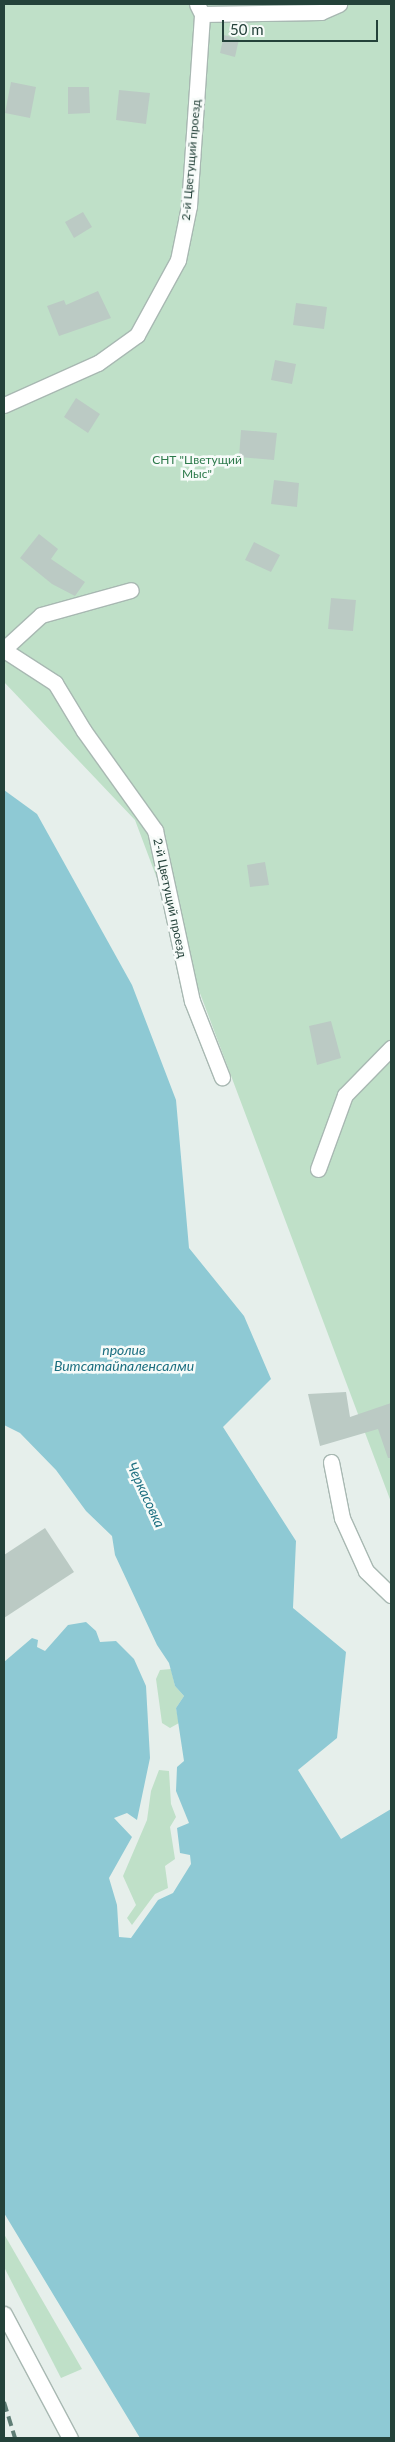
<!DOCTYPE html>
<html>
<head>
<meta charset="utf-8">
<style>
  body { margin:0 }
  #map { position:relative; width:395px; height:2442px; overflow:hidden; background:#e6efeb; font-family:Lato,sans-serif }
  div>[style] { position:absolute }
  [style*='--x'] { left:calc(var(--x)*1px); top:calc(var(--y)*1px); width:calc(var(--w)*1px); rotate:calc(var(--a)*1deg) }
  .green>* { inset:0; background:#bfe0c8 }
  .water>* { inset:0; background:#8ec9d4 }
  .building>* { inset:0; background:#bbcac4 }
  .roads { filter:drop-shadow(1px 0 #a8b8b2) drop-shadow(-1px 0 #a8b8b2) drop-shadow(0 1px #a8b8b2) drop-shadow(0 -1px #a8b8b2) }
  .minor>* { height:15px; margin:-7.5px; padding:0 7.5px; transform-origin:7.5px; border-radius:7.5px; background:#fff }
  .rail>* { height:4px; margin-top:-2px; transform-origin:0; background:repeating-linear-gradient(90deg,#5f7d75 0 10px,transparent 0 15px) }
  span { translate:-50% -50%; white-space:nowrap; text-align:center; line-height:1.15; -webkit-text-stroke:5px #f7fbf9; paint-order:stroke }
  .street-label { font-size:12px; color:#24423a }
  .park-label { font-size:12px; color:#2d7a4b }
  .water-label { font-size:14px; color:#1c6f80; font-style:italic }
  .frame { position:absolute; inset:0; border:5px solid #24423a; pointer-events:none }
  .scale { position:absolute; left:222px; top:20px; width:156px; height:22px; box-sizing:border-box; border:2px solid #24423a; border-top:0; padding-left:6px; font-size:15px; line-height:18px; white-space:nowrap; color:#24423a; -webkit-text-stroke:4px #f7fbf9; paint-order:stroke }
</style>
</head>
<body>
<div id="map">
  <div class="green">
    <div style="clip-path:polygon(4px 4px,391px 4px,391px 1502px,135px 820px,4px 682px)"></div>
    <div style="clip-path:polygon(171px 1669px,175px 1686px,184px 1696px,176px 1708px,179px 1723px,170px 1728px,162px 1723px,156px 1679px,160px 1670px)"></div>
    <div style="clip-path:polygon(159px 1770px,169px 1771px,171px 1804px,176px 1817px,170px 1827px,175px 1859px,165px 1866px,168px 1888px,155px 1894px,132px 1925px,127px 1918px,136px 1905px,123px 1876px,147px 1820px,151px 1791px)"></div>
    <div style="clip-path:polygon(4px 2234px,82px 2369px,61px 2378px,4px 2267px)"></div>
  </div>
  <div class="water">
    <div style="clip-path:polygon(4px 790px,37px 814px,132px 985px,176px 1100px,189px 1248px,244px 1316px,271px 1379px,223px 1427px,296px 1541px,293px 1608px,346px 1652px,337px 1738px,298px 1770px,341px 1839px,391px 1809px,391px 2438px,140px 2438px,4px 2213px,4px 1662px,32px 1638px,38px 1640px,37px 1647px,45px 1651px,68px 1625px,86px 1622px,96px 1631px,100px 1642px,116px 1641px,134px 1659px,146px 1686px,150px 1758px,137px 1820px,127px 1813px,114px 1818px,132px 1837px,109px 1878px,117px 1905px,119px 1937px,131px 1938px,158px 1900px,173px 1893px,191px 1864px,190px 1855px,180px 1853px,177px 1828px,189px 1823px,176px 1791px,177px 1767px,184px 1761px,176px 1708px,184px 1696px,175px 1686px,169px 1663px,157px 1645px,115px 1555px,112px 1536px,86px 1511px,56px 1470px,20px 1433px,4px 1425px)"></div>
  </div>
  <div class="building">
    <div style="clip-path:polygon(224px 35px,239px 39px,235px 57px,220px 53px)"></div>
    <div style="clip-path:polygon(11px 82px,36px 87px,30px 118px,5px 113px)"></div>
    <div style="clip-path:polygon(68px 87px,89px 87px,90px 113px,68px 114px)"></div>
    <div style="clip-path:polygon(119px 90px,150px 93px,146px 124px,116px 120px)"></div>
    <div style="clip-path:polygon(83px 212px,92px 227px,74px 238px,65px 222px)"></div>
    <div style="clip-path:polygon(98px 291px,111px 318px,59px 336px,47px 306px,64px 300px,66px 305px)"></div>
    <div style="clip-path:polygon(296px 303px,327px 307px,324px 329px,293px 325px)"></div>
    <div style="clip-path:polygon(275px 360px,296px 364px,292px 384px,271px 380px)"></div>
    <div style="clip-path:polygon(76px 398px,100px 414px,88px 433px,64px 417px)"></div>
    <div style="clip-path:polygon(241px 430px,277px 433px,274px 460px,239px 457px)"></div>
    <div style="clip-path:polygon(274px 480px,299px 483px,297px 507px,271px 504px)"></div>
    <div style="clip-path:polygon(39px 534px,58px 549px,51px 559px,85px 582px,75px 596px,52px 584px,20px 558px)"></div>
    <div style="clip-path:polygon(254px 542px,280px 555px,271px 572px,245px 560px)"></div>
    <div style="clip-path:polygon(331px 598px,356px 600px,353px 631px,328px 629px)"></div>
    <div style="clip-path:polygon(265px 862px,269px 885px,250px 887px,247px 865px)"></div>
    <div style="clip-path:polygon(331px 1021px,341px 1058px,317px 1065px,309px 1026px)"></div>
    <div style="clip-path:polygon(346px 1392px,350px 1417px,391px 1403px,391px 1458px,388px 1458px,378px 1429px,320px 1446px,308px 1394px)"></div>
    <div style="clip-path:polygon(45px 1528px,74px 1572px,4px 1618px,4px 1555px)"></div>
  </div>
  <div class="roads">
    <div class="minor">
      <div style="--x:202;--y:14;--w:119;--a:-1"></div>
      <div style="--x:321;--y:12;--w:20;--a:-24"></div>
      <div style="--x:4;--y:405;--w:103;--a:-24.1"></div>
      <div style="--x:98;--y:363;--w:48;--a:-35.7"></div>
      <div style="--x:137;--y:335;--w:85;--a:-61.3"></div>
      <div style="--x:178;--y:260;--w:55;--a:-78.5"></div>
      <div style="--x:189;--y:206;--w:192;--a:-86.1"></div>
      <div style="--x:202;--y:14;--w:11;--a:-117"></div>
      <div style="--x:4;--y:649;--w:50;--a:-42.6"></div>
      <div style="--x:41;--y:615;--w:93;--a:-15.5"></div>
      <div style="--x:4;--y:650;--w:61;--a:32.9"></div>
      <div style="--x:55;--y:683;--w:56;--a:58.9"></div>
      <div style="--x:84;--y:731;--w:122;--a:54.4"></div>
      <div style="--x:155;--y:830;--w:175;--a:77.8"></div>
      <div style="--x:192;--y:1001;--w:82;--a:68.5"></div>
      <div style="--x:318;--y:1169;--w:79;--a:-70"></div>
      <div style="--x:345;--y:1095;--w:66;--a:-45.6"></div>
      <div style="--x:331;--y:1462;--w:57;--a:78.9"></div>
      <div style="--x:342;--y:1518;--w:58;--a:65.6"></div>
      <div style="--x:366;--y:1571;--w:35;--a:44"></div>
      <div style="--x:4;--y:2314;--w:140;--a:62"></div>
    </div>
  </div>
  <div class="rail">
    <div style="--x:4;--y:2402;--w:38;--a:73"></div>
  </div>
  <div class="street-label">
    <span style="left:191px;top:160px;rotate:-85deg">2-й Цветущий проезд</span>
    <span style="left:170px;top:898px;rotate:78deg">2-й Цветущий проезд</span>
  </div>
  <div class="park-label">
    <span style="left:197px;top:467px">СНТ "Цветущий<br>Мыс"</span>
  </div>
  <div class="water-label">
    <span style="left:124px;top:1358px">пролив<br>Витсатайпаленсалми</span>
    <span style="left:146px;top:1495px;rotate:65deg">Черкасовка</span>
  </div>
  <div class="frame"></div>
  <div class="scale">50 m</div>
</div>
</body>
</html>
